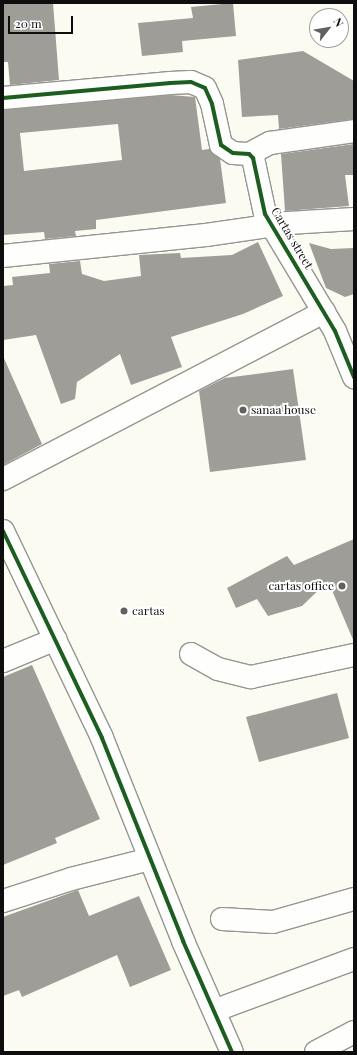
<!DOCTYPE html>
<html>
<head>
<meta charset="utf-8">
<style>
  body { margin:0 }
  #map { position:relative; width:357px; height:1055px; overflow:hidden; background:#fbfbf2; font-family:"Playfair Display",serif }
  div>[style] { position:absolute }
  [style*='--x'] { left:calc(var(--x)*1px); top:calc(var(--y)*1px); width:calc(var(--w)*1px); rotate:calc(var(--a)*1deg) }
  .building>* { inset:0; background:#9e9d98 }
  .roads { filter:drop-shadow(1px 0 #959591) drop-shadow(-1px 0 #959591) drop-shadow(0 1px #959591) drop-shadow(0 -1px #959591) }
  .minor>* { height:22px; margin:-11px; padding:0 11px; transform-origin:11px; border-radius:11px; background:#fefefd }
  .cycleway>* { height:4px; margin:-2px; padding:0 2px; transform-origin:2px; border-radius:2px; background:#1b5e20 }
  .dots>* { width:11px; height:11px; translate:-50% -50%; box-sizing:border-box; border:2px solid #fff; border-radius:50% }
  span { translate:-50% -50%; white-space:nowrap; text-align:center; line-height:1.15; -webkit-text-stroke:4px #fff; paint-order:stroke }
  .street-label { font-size:12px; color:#0e0e0e }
  .poi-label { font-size:12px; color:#0e0e0e }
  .left { translate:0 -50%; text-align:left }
  .right { translate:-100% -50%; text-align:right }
  .frame { position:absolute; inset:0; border:4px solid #0e0e0e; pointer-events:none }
  .north { position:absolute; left:309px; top:8px; width:40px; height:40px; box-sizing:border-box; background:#fff; border:1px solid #9f9f9f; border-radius:50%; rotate:59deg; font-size:11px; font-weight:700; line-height:16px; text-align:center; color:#0e0e0e }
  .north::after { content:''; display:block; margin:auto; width:14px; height:18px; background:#61615e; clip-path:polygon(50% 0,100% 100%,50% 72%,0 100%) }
  .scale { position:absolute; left:8px; top:16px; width:65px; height:18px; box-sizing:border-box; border:2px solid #0e0e0e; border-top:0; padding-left:5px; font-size:12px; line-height:14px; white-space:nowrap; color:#0e0e0e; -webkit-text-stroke:3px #fff; paint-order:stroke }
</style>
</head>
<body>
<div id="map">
  <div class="building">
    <div style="clip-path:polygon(4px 3px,53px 3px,59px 80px,10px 85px,8px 62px,3px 62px)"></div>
    <div style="clip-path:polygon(233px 3px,236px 36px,182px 41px,183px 52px,142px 56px,138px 23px,193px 18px,191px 7px)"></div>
    <div style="clip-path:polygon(303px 51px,354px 81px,354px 119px,279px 129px,278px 115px,242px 117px,238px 60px)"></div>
    <div style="clip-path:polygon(evenodd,171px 95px,195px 97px,202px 150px,209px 149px,220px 159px,226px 203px,96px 220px,96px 229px,75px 231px,76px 236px,45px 239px,44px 232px,3px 235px,3px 110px,171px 95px,118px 124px,122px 160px,24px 171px,20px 133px,118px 124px)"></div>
    <div style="clip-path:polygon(354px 144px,354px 175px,345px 175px,349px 206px,285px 211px,281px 154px)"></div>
    <div style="clip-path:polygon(258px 242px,283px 296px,243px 314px,171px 337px,182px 367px,131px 385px,120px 354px,77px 382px,75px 399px,61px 404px,36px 335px,3px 340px,3px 286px,13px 285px,12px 277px,50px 273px,49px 264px,80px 261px,82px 274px,104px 281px,141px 276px,139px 255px,180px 253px,181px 258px,232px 255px)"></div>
    <div style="clip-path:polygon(309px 243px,331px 249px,354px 248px,354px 294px,345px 297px,326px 288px)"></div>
    <div style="clip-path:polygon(3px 356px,42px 444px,3px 465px)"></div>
    <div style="clip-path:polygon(293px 369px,306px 460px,210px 472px,199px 391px,225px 378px)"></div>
    <div style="clip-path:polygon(354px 539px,354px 642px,328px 581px,302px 606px,268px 616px,257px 599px,236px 608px,227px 588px,287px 556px,294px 565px)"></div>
    <div style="clip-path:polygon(32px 665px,100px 819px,55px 838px,57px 843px,3px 865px,3px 677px)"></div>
    <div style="clip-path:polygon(337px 693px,349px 738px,259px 762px,246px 717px)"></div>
    <div style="clip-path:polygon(78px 890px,89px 916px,139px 896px,171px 970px,130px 987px,117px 955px,22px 997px,19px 990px,3px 996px,3px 917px)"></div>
  </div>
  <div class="roads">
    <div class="minor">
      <div style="--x:3;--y:98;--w:168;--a:-5.1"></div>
      <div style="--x:170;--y:83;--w:21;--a:-3"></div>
      <div style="--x:191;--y:82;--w:15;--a:23"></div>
      <div style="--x:205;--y:88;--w:17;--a:66"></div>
      <div style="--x:212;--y:104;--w:42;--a:77.6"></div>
      <div style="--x:221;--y:145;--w:14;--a:34"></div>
      <div style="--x:233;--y:153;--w:16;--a:4"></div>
      <div style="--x:249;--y:154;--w:6;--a:45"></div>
      <div style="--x:253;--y:158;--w:57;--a:77.9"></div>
      <div style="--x:265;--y:214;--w:136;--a:59.1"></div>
      <div style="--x:335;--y:331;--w:50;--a:67.6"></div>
      <div style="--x:249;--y:154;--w:24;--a:-28"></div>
      <div style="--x:270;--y:143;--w:85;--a:-8.1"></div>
      <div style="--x:3;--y:256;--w:204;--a:-5.9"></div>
      <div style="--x:206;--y:235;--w:83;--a:-8.3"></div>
      <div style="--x:288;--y:223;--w:66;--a:-3.5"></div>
      <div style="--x:3;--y:479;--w:362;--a:-27.5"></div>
      <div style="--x:3;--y:531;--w:229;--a:64.4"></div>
      <div style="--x:102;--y:738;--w:219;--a:68.2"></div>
      <div style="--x:183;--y:941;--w:121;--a:66.2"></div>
      <div style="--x:191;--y:654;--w:31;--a:29"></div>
      <div style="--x:218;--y:669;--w:34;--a:14"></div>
      <div style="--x:251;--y:677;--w:105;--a:-12.1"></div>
      <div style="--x:3;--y:661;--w:57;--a:-22.5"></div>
      <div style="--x:3;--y:901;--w:71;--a:-17.9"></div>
      <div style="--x:71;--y:879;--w:81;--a:-14.2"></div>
      <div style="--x:222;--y:919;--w:51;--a:3.4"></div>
      <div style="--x:273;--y:922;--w:84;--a:-15.9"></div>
      <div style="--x:216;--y:1010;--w:147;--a:-20.3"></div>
      <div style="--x:316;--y:1052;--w:43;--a:-27.8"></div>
    </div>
  </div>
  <div class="cycleway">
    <div style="--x:3;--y:98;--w:168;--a:-5.1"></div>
    <div style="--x:170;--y:83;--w:21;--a:-3"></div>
    <div style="--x:191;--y:82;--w:15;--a:23"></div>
    <div style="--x:205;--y:88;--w:17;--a:66"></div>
    <div style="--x:212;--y:104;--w:42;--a:77.6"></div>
    <div style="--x:221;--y:145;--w:14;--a:34"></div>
    <div style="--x:233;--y:153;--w:16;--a:4"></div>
    <div style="--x:249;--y:154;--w:6;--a:45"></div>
    <div style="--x:253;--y:158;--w:57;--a:77.9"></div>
    <div style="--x:265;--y:214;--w:136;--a:59.1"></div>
    <div style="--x:335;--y:331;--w:50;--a:67.6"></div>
    <div style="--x:3;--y:531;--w:229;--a:64.4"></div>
    <div style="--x:102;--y:738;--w:219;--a:68.2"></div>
    <div style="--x:183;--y:941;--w:121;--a:66.2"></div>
  </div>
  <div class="dots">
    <div style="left:243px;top:410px;background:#61615e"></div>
    <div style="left:342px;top:586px;background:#61615e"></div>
    <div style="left:124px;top:611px;background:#61615e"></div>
  </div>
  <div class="street-label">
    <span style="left:292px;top:238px;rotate:59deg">Cartas street</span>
  </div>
  <div class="poi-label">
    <span class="left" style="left:251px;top:410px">sanaa house</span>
    <span class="right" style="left:334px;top:586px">cartas office</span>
    <span class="left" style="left:132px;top:611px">cartas</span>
  </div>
  <div class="frame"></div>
  <div class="north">N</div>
  <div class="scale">20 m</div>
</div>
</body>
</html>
